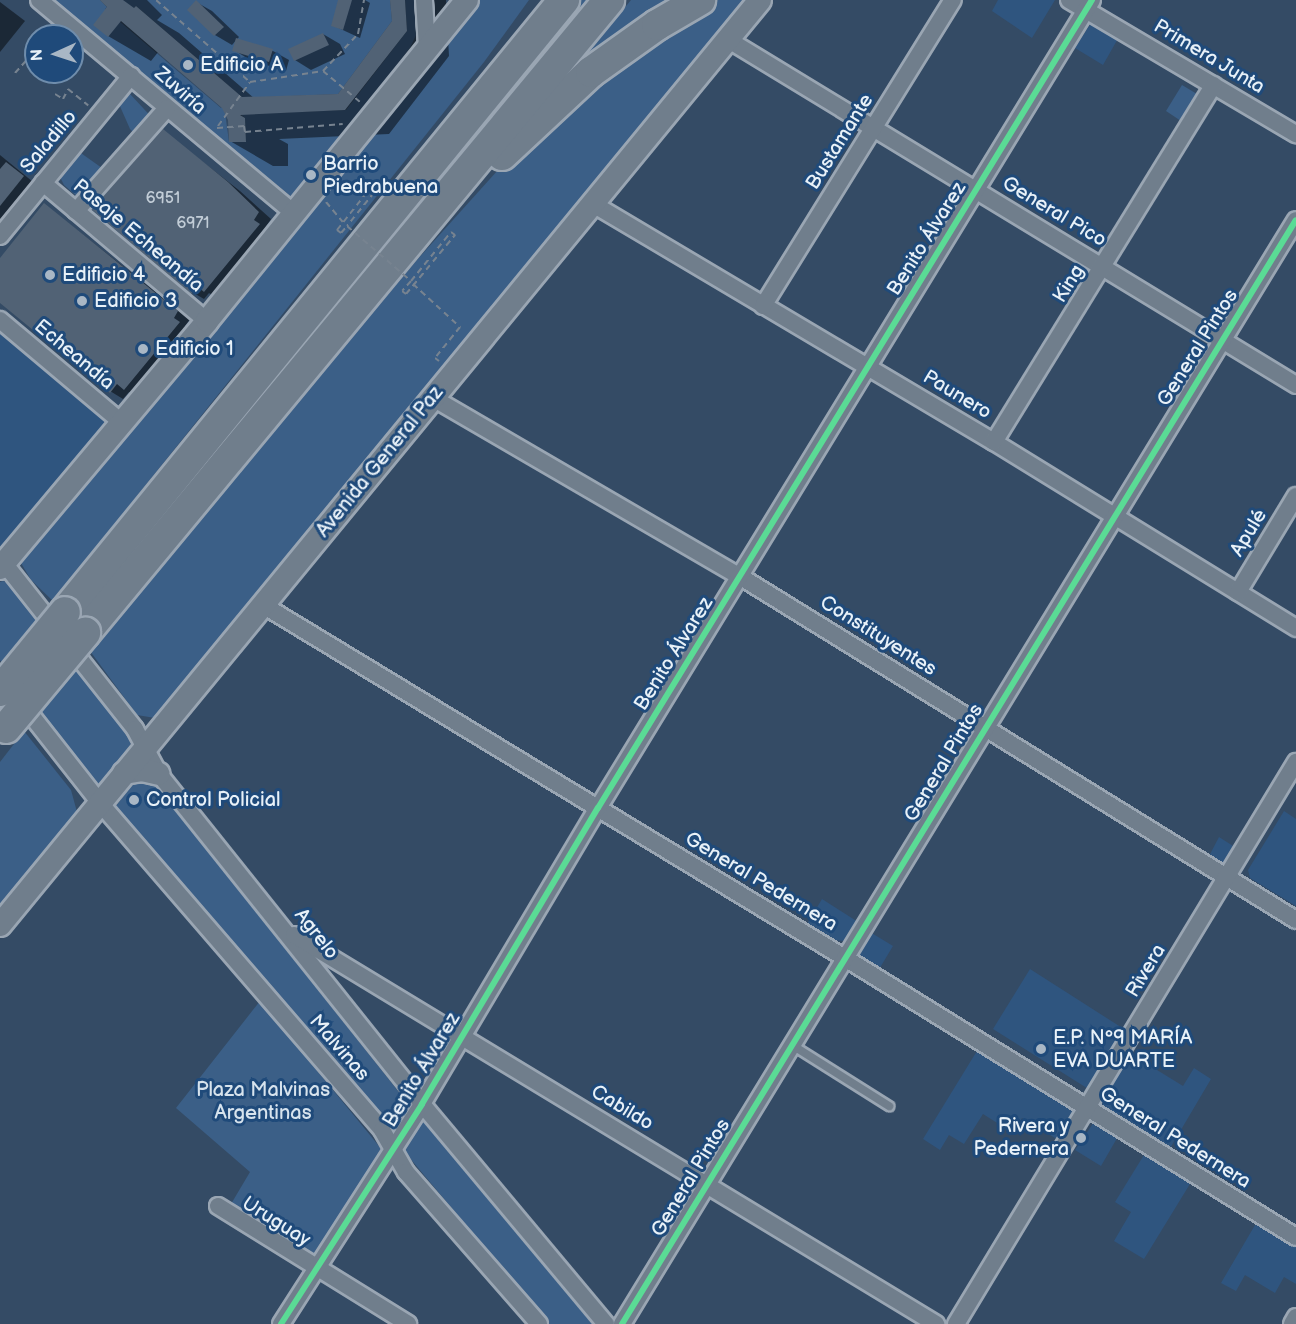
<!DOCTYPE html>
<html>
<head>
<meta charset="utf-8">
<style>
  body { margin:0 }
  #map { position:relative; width:1296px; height:1324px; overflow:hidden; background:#344b65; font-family:"Balsamiq Sans",sans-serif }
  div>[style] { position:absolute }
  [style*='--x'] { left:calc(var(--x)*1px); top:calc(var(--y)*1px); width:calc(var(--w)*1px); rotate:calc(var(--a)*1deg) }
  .built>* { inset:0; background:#2f557f }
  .green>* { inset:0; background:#3b5f87 }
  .shadow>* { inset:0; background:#0007 }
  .building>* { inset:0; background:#516275 }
  .path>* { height:2px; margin-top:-1px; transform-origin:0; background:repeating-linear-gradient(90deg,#778390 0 6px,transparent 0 10.5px) }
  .roads { filter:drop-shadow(2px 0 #9aa6b3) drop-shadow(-2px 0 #9aa6b3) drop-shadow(0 2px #9aa6b3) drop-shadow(0 -2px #9aa6b3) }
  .lane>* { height:8px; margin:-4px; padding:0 4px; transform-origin:4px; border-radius:4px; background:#707e8c }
  .street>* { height:16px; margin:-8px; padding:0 8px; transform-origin:8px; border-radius:8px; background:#707e8c }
  .secondary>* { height:22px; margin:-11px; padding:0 11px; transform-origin:11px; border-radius:11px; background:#707e8c }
  .highway>* { height:30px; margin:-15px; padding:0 15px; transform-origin:15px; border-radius:15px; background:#707e8c }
  .path-bridge>* { height:2px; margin-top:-1px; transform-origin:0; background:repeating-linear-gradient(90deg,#778390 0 6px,transparent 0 10.5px) }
  .bridges { filter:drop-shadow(2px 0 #9aa6b3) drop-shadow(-2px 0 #9aa6b3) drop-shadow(0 2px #9aa6b3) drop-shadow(0 -2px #9aa6b3) }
  .highway-bridge>* { height:30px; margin:-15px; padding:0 15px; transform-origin:15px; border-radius:15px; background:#707e8c }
  .cycleway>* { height:6px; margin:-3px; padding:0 3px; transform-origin:3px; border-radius:3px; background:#5adb95 }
  .dots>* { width:16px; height:16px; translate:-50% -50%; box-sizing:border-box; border:3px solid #1f4a7a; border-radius:50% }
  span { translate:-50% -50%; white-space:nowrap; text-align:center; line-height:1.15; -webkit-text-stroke:6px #1f4a7a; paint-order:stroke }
  .number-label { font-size:16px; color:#c2cdd7 }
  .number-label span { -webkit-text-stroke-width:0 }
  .street-label { font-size:20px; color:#e8f1f8 }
  .poi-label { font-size:20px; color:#e8f1f8 }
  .left { translate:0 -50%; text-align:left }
  .right { translate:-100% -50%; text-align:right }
  .park-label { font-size:20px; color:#d7e3ed }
  .north { position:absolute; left:24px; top:24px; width:60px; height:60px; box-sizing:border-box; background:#1f4a7a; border:2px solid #6f8dac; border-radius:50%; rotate:267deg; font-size:16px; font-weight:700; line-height:24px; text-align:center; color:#e8f1f8 }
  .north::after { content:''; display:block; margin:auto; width:21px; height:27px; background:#a9b7c5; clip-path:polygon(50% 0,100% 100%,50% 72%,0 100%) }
</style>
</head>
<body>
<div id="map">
  <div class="built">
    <div style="clip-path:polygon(998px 0,1055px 0,1032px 38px,992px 11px)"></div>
    <div style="clip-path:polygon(1094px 23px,1120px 35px,1103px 65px,1075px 48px,1089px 26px)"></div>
    <div style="clip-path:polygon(0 326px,111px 418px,0 556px)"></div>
    <div style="clip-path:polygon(1284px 811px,1296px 819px,1296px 906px,1250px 878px,1248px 870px)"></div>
    <div style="clip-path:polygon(1219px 837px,1241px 851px,1229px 866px,1208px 858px)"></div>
    <div style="clip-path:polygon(822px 899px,858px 922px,845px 941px,832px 940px,807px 924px)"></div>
    <div style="clip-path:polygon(870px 932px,893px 946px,878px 971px,857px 956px)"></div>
    <div style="clip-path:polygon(1030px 969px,1127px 1031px,1090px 1090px,993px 1029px)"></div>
    <div style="clip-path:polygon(980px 1046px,1076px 1110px,1060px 1141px,1022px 1118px,1013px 1133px,983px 1114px,964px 1144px,949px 1135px,940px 1150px,923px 1139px)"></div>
    <div style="clip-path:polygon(1131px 1054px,1183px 1086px,1194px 1068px,1211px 1079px,1169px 1150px,1102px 1108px,1103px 1100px)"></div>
    <div style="clip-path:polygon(1094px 1122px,1120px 1133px,1101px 1166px,1075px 1150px)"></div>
    <div style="clip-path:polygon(1147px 1150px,1193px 1179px,1144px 1259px,1114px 1241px,1131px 1212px,1115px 1202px)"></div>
    <div style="clip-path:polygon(1258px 1220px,1296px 1243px,1296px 1284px,1284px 1277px,1275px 1293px,1245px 1275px,1236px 1291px,1221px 1283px)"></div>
  </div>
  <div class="green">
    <div style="clip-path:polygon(53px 0,100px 0,107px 7px,105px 9px,221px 108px,224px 105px,229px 142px,246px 142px,245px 118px,240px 114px,346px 110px,407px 31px,405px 0,414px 0,416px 35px,410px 48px,294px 199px)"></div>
    <div style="clip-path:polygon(117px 0,390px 0,392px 21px,338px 94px,243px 98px,136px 6px,131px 12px)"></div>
    <div style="clip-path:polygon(477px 0,529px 0,484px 62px,53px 601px,31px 580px,21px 563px,22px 553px)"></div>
    <div style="clip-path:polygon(580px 0,593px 0,111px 583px,296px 346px)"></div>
    <div style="clip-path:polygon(631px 0,688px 0,559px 88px)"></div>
    <div style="clip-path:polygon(718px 0,752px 0,155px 718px,137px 715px,90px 651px,416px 261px,498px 170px,573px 99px)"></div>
    <div style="clip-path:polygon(1182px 85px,1197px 94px,1181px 121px,1166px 111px)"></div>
    <div style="clip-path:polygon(130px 94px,157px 123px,141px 140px,130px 129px,119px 104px)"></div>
    <div style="clip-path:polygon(78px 151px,102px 168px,80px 199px,64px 185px,59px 175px)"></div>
    <div style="clip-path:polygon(3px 581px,9px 583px,132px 736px,129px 751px,100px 789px,90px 786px,0 660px,0 582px)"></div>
    <div style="clip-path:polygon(24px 731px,71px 790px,77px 812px,0 912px,0 762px)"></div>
    <div style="clip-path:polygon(137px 778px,157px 786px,413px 1110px,396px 1134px,113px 810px)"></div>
    <div style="clip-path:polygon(260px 1001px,383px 1151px,316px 1255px,231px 1204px,250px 1172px,176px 1108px)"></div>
    <div style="clip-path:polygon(424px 1119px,596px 1324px,549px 1324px,403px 1150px)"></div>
  </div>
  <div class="shadow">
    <div style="clip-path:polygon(101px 0,147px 0,162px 15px,157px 20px,179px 33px,255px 99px,339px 96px,393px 22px,392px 0,446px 0,449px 56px,389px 134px,279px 139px,288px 144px,288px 166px,273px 166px,230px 141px,229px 119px,223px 107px,159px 51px,151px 61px,108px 36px,108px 8px)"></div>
    <div style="clip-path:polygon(340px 0,365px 0,370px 3px,360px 38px,332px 25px)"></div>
    <div style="clip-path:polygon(0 2px,25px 21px,0 52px)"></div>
    <div style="clip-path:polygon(196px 2px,212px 11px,239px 37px,232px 45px,215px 35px,189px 10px)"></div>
    <div style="clip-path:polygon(323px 34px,340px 44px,345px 54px,311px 70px,295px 60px)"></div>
    <div style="clip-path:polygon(237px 40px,273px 51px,289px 60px,286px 71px,250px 60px,234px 50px)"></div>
    <div style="clip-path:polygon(163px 131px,240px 191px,271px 219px,265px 228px,271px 232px,217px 298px,209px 293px,204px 299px,192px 292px)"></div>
    <div style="clip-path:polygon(0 155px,38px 186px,0 234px)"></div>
    <div style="clip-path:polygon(45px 205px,190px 319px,185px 326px,192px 331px,137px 396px,129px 392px,123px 399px,110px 391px,0 298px,0 259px)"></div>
  </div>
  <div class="building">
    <div style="clip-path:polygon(100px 0,123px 0,134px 8px,136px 6px,242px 97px,338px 94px,392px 21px,390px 0,405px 0,407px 31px,345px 110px,240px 115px,245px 118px,246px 142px,229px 142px,228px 120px,222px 108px,121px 21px,108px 37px,93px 25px,107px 7px)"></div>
    <div style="clip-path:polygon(196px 0,224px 27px,214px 36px,187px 10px)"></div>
    <div style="clip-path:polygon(338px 0,352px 0,343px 30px,331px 26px)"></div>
    <div style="clip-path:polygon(323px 33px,329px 45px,294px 61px,288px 49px)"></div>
    <div style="clip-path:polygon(236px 38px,273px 49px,269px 62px,232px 51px)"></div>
    <div style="clip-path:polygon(163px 129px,228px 182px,259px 212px,254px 220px,260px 224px,204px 292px,197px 286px,191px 294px,91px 209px)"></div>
    <div style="clip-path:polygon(6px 162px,24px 176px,0 206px,0 169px)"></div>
    <div style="clip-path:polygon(44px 203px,178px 311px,174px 318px,180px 322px,124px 390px,117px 384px,110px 393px,0 303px,0 258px)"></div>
  </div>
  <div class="path">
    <div style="--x:156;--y:0;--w:125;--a:41.1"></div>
    <div style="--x:250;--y:82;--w:74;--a:-8.6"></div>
    <div style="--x:323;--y:71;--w:51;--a:-46.6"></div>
    <div style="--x:358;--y:34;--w:35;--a:-80"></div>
    <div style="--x:48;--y:36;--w:7;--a:-45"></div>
    <div style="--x:323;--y:71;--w:48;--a:40"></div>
    <div style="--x:15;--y:73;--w:31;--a:-48"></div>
    <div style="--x:55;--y:94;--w:9;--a:32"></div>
    <div style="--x:63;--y:99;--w:11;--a:-63"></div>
    <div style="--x:68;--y:89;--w:26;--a:39"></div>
    <div style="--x:218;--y:126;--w:54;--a:-54"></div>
    <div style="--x:217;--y:128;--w:27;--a:-4"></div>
    <div style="--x:244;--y:126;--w:6;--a:81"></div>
    <div style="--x:245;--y:132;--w:98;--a:-4.7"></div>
    <div style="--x:326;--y:202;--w:26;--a:50"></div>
    <div style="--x:341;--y:233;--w:5;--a:-143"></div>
    <div style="--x:337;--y:230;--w:63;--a:-51.5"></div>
    <div style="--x:341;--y:233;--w:9;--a:-49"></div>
    <div style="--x:411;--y:281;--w:13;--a:132"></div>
    <div style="--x:402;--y:291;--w:5;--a:37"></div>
    <div style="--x:406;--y:294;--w:77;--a:-50.3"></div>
    <div style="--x:413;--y:284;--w:64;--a:42.5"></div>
    <div style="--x:460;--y:327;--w:40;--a:129"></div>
    <div style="--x:435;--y:358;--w:5;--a:37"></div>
  </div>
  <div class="roads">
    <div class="lane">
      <div style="--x:792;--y:1045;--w:115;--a:32.2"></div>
    </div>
    <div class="street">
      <div style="--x:39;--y:0;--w:334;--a:39.9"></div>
      <div style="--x:424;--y:0;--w:48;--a:86.4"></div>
      <div style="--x:1069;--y:0;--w:264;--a:30.6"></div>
      <div style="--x:727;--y:39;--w:666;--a:31.3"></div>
      <div style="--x:43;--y:183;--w:214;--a:40.1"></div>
      <div style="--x:593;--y:204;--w:466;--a:30.7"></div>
      <div style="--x:994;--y:442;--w:355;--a:31.6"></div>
      <div style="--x:76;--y:211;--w:137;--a:-48.5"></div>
      <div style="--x:0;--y:236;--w:207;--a:-50.7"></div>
      <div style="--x:763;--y:306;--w:360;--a:-58.2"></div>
      <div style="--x:0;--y:320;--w:158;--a:40.1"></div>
      <div style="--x:433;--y:398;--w:356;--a:30.2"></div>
      <div style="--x:741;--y:577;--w:652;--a:31.72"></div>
      <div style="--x:994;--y:442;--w:419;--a:-58.4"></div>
      <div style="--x:4;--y:563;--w:211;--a:51.7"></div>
      <div style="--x:135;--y:729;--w:51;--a:61.9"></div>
      <div style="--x:159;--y:774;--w:422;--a:51.4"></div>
      <div style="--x:422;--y:1104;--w:287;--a:50.1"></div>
      <div style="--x:1238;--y:592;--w:112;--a:-58.9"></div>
      <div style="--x:263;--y:605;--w:681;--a:31.24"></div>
      <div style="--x:845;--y:958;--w:530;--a:31.74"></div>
      <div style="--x:20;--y:701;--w:130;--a:51.9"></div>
      <div style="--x:100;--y:803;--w:432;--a:49.2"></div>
      <div style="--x:382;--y:1130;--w:48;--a:60.3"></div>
      <div style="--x:406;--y:1172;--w:202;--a:48.8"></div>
      <div style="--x:294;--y:935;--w:751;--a:31.21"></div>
      <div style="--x:218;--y:1206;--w:224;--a:31.8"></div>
      <div style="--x:281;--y:1324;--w:261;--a:-57.3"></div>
      <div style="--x:422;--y:1104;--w:344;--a:-59.3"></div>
      <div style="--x:598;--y:808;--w:947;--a:-58.56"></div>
      <div style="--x:622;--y:1324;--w:1293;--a:-58.6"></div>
      <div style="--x:956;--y:1324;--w:657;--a:-58.83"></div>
      <div style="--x:1292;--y:1324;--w:8;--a:-60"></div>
    </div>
    <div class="secondary">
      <div style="--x:0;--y:568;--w:322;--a:-50"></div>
      <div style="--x:207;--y:321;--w:413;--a:-51"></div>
      <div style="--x:124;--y:773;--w:18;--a:-9"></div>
      <div style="--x:142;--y:770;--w:17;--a:13"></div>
      <div style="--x:0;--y:925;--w:1197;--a:-50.59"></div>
    </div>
    <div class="highway">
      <div style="--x:502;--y:155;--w:122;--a:-43"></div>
      <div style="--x:591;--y:72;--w:81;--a:-35.5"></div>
      <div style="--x:657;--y:25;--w:50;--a:-30.2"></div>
      <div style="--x:65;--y:612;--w:790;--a:-50.81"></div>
      <div style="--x:85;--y:633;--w:822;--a:-50.38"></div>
    </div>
  </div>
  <div class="path-bridge">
    <div style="--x:376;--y:181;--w:6;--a:31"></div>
    <div style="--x:381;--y:184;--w:54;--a:129"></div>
    <div style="--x:347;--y:226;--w:84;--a:40.7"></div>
    <div style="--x:411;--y:281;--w:63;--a:-50.8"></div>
    <div style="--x:451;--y:232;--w:5;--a:37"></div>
  </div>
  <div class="bridges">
    <div class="highway-bridge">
      <div style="--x:0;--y:691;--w:102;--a:-50.6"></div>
      <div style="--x:6;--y:728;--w:124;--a:-50.3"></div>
    </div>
  </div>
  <div class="cycleway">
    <div style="--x:281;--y:1324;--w:261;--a:-57.3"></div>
    <div style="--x:422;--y:1104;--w:344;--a:-59.3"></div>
    <div style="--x:598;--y:808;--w:947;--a:-58.56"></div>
    <div style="--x:622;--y:1324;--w:1293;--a:-58.6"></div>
  </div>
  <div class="dots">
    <div style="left:188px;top:65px;background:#a9b7c5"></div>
    <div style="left:311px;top:175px;background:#a9b7c5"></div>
    <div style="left:50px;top:275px;background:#a9b7c5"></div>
    <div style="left:82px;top:301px;background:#a9b7c5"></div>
    <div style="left:143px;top:349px;background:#a9b7c5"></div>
    <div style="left:134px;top:800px;background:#a9b7c5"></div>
    <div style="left:1041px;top:1049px;background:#a9b7c5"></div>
    <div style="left:1081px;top:1138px;background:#a9b7c5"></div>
  </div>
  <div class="number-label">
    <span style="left:163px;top:199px">6951</span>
    <span style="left:193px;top:224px">6971</span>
  </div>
  <div class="street-label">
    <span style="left:1209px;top:57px;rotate:31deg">Primera Junta</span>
    <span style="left:180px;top:91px;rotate:41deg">Zuviría</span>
    <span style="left:49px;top:142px;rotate:-50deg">Saladillo</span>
    <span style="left:840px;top:142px;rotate:-58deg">Bustamante</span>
    <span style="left:1054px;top:212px;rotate:31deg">General Pico</span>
    <span style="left:138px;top:236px;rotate:40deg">Pasaje Echeandía</span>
    <span style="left:927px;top:239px;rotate:-58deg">Benito Álvarez</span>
    <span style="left:1069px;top:284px;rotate:-58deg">King</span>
    <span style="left:1198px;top:348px;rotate:-58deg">General Pintos</span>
    <span style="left:74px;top:355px;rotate:40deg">Echeandía</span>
    <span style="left:957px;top:395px;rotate:31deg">Paunero</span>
    <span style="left:380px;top:462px;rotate:-51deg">Avenida General Paz</span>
    <span style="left:1249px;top:533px;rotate:-59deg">Apulé</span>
    <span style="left:878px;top:636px;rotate:32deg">Constituyentes</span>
    <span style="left:674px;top:654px;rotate:-58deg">Benito Álvarez</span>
    <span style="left:944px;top:763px;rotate:-59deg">General Pintos</span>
    <span style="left:761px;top:882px;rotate:31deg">General Pedernera</span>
    <span style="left:316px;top:934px;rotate:52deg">Agrelo</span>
    <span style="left:1146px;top:971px;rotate:-59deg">Rivera</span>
    <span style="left:339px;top:1048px;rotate:49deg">Malvinas</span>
    <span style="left:422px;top:1070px;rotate:-59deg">Benito Álvarez</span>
    <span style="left:622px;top:1108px;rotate:31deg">Cabildo</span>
    <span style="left:1175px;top:1138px;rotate:32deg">General Pedernera</span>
    <span style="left:691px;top:1178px;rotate:-59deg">General Pintos</span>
    <span style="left:276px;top:1222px;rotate:32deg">Uruguay</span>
  </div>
  <div class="poi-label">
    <span class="left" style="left:200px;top:65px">Edificio A</span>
    <span class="left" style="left:323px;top:176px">Barrio<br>Piedrabuena</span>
    <span class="left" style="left:62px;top:275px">Edificio 4</span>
    <span class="left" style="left:94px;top:301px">Edificio 3</span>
    <span class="left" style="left:155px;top:349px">Edificio 1</span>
    <span class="left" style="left:146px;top:800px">Control Policial</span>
    <span class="left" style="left:1053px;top:1050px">E.P. Nº9 MARÍA<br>EVA DUARTE</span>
    <span class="right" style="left:1069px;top:1138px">Rivera y<br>Pedernera</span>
  </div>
  <div class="park-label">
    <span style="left:263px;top:1102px">Plaza Malvinas<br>Argentinas</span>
  </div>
  <div class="north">N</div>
</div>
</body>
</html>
